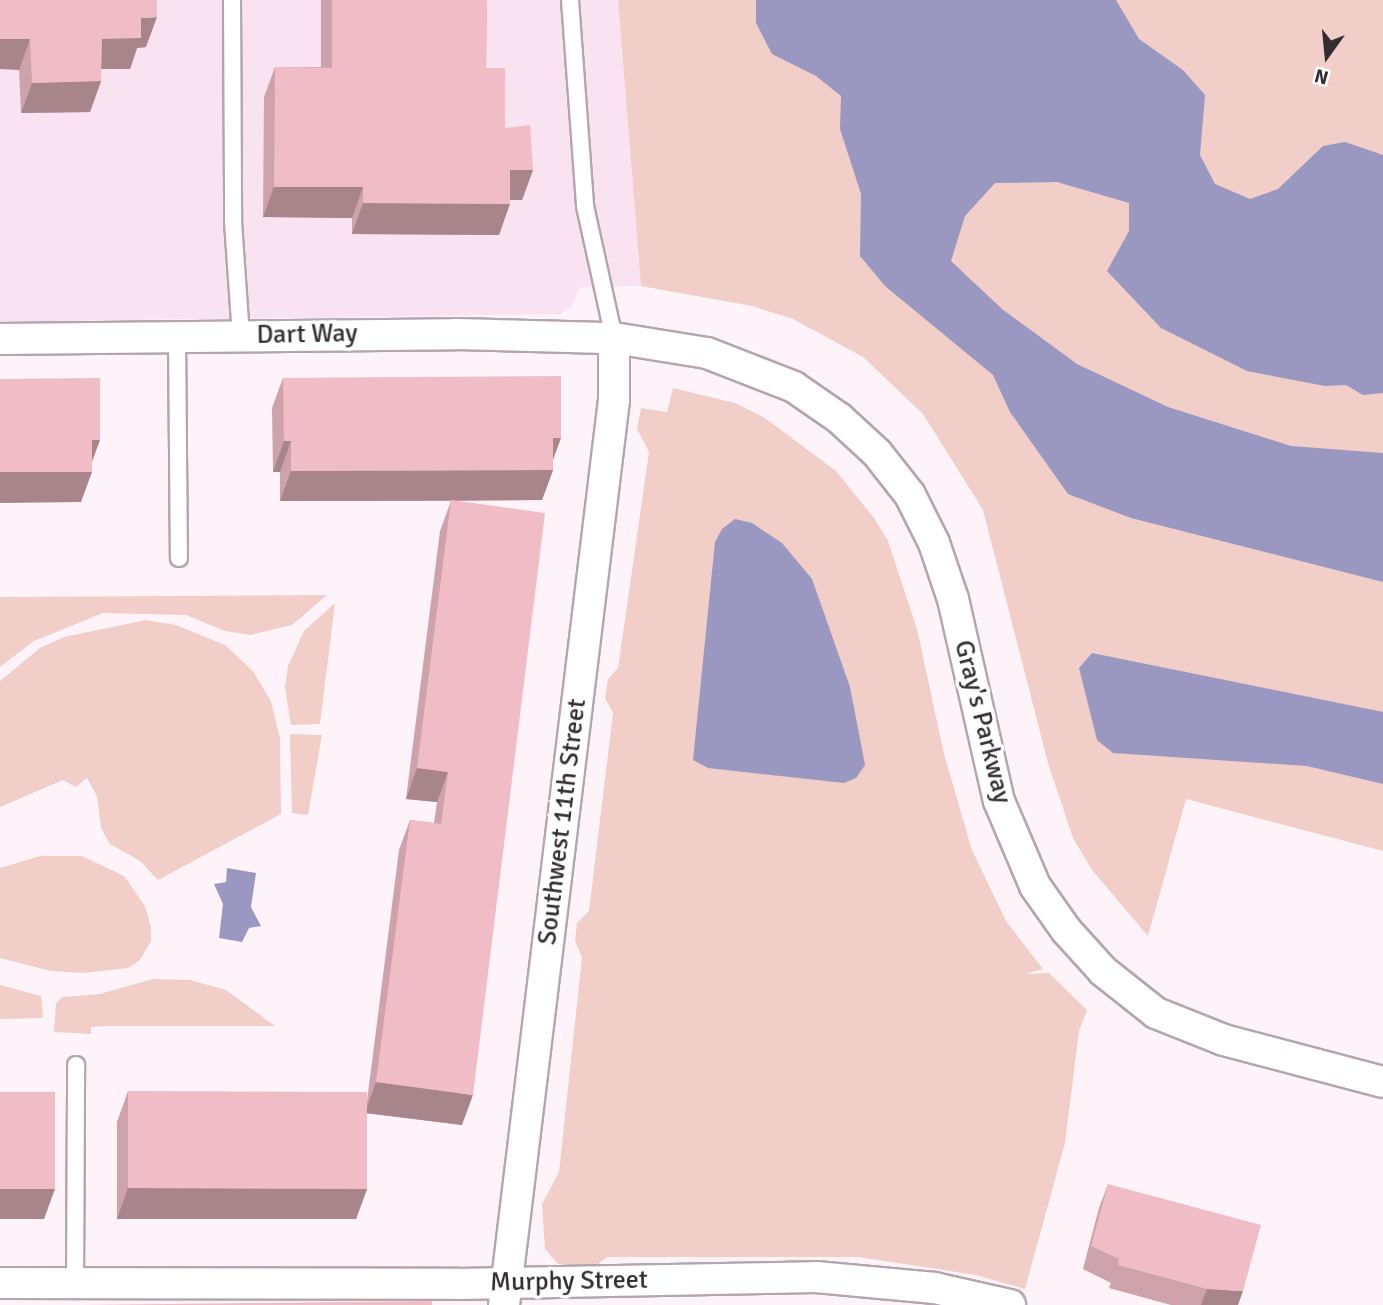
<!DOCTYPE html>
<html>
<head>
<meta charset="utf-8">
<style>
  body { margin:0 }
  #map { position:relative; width:1383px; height:1305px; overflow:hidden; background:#fff3fa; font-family:Signika,sans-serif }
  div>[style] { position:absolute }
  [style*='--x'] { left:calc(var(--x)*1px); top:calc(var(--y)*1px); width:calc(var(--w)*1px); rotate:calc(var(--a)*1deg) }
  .built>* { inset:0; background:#f9e3f1 }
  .green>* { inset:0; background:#f1cec7 }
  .water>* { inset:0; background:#9a97c1 }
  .roads { filter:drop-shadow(2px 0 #b3a6ae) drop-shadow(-2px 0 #b3a6ae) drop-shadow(0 2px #b3a6ae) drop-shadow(0 -2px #b3a6ae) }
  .lane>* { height:16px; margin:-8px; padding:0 8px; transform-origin:8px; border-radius:8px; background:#fff }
  .street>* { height:30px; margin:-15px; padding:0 15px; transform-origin:15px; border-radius:15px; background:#fff }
  .wall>* { inset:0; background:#cea2aa }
  .shaded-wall>* { inset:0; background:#a8848b }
  .building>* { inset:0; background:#f0bcc6 }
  span { translate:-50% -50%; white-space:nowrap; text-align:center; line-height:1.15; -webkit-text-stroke:7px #fff; paint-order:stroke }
  .street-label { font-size:26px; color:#332d31 }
  .north { position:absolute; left:1292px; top:21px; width:70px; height:70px; -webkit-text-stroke:5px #fff; paint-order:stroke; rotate:195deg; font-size:19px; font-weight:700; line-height:28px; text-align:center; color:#332d31 }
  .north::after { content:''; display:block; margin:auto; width:24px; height:32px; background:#332d31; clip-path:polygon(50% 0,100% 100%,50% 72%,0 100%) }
</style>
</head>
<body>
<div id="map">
  <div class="built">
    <div style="clip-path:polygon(0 0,618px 0,641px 286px,581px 287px,571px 307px,561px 314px,0 322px)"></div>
  </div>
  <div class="green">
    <div style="clip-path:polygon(618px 0,1383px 0,1383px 851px,1186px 799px,1148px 936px,1092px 870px,1073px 838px,1048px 763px,983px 510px,923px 414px,863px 357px,793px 319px,752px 306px,641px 286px)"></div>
    <div style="clip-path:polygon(673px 388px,735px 403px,765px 418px,836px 471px,874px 518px,888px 541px,917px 629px,944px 754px,972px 850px,1006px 921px,1043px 969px,1025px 974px,1049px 973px,1087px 1010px,1079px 1031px,1065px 1143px,1025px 1289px,976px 1275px,858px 1257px,607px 1257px,592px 1269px,558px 1264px,545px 1249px,542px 1204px,559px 1172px,582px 957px,575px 941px,577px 923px,589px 911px,613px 713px,605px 698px,608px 679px,618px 668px,649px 452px,637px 429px,641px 408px,667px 412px)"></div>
    <div style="clip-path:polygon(327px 595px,292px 625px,250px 635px,225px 631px,186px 615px,103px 613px,34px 641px,0 667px,0 597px)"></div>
    <div style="clip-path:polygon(335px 603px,320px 724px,291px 725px,285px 688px,288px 666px,304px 631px)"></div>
    <div style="clip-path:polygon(146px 620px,176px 625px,225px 645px,253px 671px,271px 701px,280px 739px,281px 814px,158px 880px,140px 861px,110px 844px,101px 828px,97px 796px,87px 778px,76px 787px,63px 780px,0 807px,0 681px,40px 648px,64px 637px)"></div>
    <div style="clip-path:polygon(290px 734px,322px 735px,308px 815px,292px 813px)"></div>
    <div style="clip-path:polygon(40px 856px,82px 856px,124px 876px,145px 906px,151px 927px,151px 941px,140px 960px,128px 968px,83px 973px,51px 971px,0 958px,0 868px)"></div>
    <div style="clip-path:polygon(153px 979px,190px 980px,226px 990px,275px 1026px,106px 1026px,91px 1027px,91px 1034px,54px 1032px,56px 1003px,62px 997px,100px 994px)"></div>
    <div style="clip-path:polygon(0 985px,41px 996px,43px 1018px,0 1019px)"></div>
  </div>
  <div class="water">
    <div style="clip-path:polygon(756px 0,1116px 0,1139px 39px,1183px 70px,1205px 95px,1200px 155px,1215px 184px,1250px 199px,1278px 189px,1323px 146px,1345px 142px,1383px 155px,1383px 393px,1363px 395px,1346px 385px,1325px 386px,1247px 371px,1161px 328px,1107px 271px,1129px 231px,1129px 203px,1057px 182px,995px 183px,965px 216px,951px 261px,1002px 309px,1077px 364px,1168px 407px,1291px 446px,1383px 453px,1383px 582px,1131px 518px,1068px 494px,1010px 412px,993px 375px,885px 286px,860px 256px,861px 194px,840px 129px,841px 96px,816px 76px,772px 54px,756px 23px)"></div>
    <div style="clip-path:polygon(735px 519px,752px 523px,782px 543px,812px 579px,850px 687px,865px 765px,856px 778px,844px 783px,708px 768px,693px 760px,715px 542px,722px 529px)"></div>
    <div style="clip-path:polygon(1092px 653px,1383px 712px,1383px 784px,1307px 766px,1113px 753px,1097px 740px,1079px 668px)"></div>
    <div style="clip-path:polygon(227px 868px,256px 873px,251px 907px,261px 926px,249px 928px,242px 942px,219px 938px,223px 904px,214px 884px,226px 882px)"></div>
  </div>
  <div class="roads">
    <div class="lane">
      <div style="--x:232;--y:0;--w:222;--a:89.7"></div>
      <div style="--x:233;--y:222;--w:114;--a:86"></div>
      <div style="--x:570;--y:0;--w:207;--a:85.8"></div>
      <div style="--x:585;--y:206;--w:135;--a:77.6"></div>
      <div style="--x:177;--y:337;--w:221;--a:89.5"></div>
      <div style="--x:75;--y:1283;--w:218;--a:-89.7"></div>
    </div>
    <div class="street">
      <div style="--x:0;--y:339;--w:456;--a:-0.6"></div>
      <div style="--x:456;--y:334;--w:158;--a:1.5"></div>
      <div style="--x:614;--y:338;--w:94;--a:9.2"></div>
      <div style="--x:707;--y:353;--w:93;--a:21.3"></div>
      <div style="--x:794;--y:387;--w:55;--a:34.6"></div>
      <div style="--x:839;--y:418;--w:52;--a:42.6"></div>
      <div style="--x:877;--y:453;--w:53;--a:51.8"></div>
      <div style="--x:910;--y:495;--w:54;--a:63.4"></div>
      <div style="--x:934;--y:543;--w:59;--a:71.3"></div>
      <div style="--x:953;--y:599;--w:207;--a:77.2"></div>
      <div style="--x:999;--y:801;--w:92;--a:67"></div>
      <div style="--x:1035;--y:886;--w:54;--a:54.8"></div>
      <div style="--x:1066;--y:930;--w:55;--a:47.9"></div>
      <div style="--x:1103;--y:971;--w:68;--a:38.4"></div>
      <div style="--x:1156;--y:1013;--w:73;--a:21.7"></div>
      <div style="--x:1224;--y:1040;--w:164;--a:14.8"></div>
      <div style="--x:0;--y:1283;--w:458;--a:0.1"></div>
      <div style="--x:458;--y:1284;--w:358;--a:-1.1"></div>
      <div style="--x:816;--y:1277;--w:119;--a:5.3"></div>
      <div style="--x:934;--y:1288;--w:78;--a:12.6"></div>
      <div style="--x:504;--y:1305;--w:912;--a:-83.07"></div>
      <div style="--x:614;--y:400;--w:62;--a:-90"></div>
    </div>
  </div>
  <div class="wall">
    <div style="clip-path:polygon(0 0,146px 47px,137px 48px,130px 69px,101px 69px,101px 81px,90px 112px,21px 113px,19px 70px)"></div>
    <div style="clip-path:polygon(321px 0,487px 0,486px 68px,505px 128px,533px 170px,522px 200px,510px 200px,499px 235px,352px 234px,352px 218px,263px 217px,264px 97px,275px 67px,321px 67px)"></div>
    <div style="clip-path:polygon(283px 378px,553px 460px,553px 470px,542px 500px,452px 501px,462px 1125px,367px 1113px,367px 1189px,356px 1219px,117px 1219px,117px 1122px,128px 1091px,367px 1101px,399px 850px,410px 820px,434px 823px,437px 802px,406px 799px,440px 531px,451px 501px,280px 501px,280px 472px,273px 472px,272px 408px)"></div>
    <div style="clip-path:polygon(1108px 1184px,1238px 1305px,1171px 1305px,1109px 1288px,1111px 1283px,1083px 1269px,1099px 1208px)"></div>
  </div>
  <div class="shaded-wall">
    <div style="clip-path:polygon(157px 17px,146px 47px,137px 48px,130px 69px,91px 69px,102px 39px,141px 18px)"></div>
    <div style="clip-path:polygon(0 39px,30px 39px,19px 70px,0 69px)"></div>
    <div style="clip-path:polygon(101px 81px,90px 112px,21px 113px,32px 83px)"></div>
    <div style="clip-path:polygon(510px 170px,533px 170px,522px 200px,499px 200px)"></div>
    <div style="clip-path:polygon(274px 187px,363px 187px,352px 218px,263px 217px)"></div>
    <div style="clip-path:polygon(363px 203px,510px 204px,499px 235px,352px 234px)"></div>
    <div style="clip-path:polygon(553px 438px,561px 438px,550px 468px)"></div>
    <div style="clip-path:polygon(92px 440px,100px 440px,89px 470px)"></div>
    <div style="clip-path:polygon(284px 441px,291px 441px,280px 472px,273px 472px)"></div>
    <div style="clip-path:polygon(553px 470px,542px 500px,280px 501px,291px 471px)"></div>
    <div style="clip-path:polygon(0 472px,92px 472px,81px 502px,0 503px)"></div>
    <div style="clip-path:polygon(417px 768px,448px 772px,437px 802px,406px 799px)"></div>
    <div style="clip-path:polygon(376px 1082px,473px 1095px,462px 1125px,365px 1113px)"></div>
    <div style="clip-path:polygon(128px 1188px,367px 1189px,356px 1219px,117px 1219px)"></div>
    <div style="clip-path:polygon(0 1189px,55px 1189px,44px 1219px,0 1219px)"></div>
    <div style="clip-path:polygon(1207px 1289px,1243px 1291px,1238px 1305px,1201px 1305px)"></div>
  </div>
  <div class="building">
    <div style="clip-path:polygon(0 0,157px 0,157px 17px,141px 18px,141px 38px,102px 39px,101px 81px,32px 83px,30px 39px,0 39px)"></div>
    <div style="clip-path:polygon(332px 0,487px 0,486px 68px,505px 68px,505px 128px,530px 125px,533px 170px,510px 170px,510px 204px,363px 203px,363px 187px,274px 187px,275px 67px,332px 68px)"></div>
    <div style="clip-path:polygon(561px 376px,561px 438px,553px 438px,553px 470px,291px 471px,291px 441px,284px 441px,283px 378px)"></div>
    <div style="clip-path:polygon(100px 378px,100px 440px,92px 440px,92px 472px,0 472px,0 379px)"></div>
    <div style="clip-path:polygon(451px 500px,545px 513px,473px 1095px,376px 1082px,410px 820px,441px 824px,448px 772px,417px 768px)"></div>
    <div style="clip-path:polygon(128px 1091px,367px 1092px,367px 1189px,128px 1188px)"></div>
    <div style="clip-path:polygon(0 1092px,55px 1092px,55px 1189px,0 1189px)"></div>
    <div style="clip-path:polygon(1108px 1184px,1261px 1225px,1243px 1291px,1207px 1289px,1118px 1265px,1119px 1259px,1091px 1246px)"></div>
    <div style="clip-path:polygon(432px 1301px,432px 1305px,81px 1305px)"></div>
  </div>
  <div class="street-label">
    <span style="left:307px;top:335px;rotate:-1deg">Dart Way</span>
    <span style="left:982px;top:722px;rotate:76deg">Gray's Parkway</span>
    <span style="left:563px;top:822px;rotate:-83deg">Southwest 11th Street</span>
    <span style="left:569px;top:1282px;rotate:-1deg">Murphy Street</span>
  </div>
  <div class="north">N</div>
</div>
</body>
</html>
